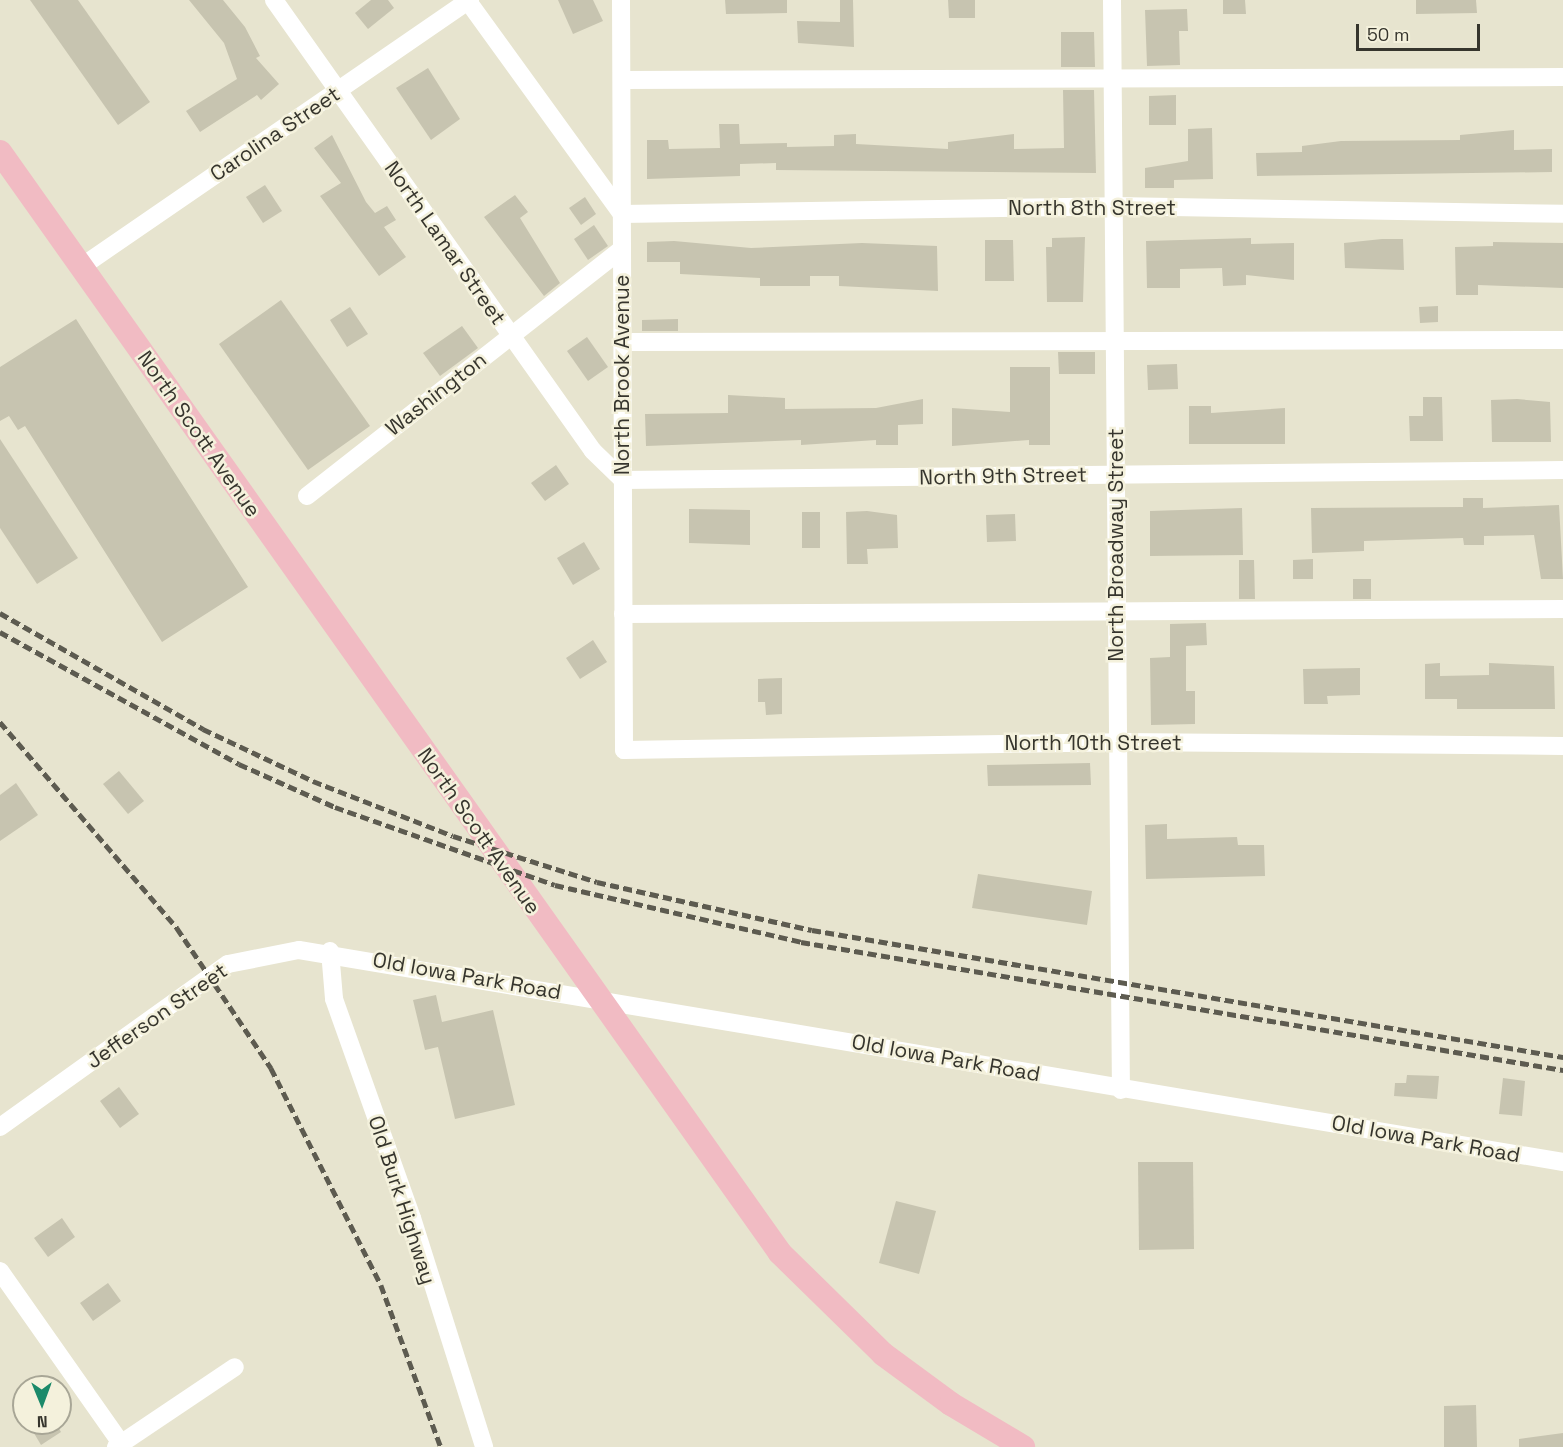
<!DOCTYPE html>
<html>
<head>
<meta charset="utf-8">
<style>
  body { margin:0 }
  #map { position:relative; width:1563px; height:1447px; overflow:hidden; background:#e7e4cf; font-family:"Space Grotesk",sans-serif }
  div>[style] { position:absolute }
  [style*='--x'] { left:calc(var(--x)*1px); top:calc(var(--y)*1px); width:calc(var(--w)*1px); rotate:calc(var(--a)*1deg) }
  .building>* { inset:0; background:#c7c4b0 }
  .minor>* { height:18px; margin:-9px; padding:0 9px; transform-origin:9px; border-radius:9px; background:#fff }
  .major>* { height:24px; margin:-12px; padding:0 12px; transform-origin:12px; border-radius:12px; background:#f1bbc3 }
  .rail>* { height:4.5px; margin-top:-2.25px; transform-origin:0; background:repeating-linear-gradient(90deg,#5d5b50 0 9px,transparent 0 13.5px) }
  span { translate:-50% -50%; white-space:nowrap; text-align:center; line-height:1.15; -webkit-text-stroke:5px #f4f1dc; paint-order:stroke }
  .street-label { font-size:21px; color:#36352d }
  .north { position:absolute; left:12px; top:1375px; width:60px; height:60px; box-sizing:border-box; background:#f4f1dc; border:2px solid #a8a696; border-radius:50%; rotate:179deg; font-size:16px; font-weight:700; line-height:24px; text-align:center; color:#36352d }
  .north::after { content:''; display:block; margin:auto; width:21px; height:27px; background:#1b8a6a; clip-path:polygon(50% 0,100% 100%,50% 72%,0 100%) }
  .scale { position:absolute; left:1356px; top:24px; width:124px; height:27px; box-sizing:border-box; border:3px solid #36352d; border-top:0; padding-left:8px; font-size:18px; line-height:21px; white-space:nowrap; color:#36352d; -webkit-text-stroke:4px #f4f1dc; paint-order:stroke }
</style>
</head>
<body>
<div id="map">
  <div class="building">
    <div style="clip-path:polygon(30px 0,78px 0,150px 102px,118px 125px)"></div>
    <div style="clip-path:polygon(189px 0,223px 0,245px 27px,260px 56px,256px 58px,279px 84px,261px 100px,257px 95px,200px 132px,186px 111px,237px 79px,224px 43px)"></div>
    <div style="clip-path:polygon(371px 0,388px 0,394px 8px,368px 29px,355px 13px)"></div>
    <div style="clip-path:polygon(558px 0,593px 0,603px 21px,573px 34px)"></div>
    <div style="clip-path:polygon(725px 0,787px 0,787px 13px,726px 14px)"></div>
    <div style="clip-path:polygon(840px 0,853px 0,854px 47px,798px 43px,797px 21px,840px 22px)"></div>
    <div style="clip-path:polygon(948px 0,975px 0,975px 18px,949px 18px)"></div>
    <div style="clip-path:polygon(1223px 0,1245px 0,1246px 14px,1223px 14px)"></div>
    <div style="clip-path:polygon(1416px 0,1476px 0,1477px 13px,1416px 14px)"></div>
    <div style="clip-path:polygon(1187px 9px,1188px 31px,1179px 31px,1180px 65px,1147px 66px,1145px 10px)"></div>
    <div style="clip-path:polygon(1061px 32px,1094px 32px,1095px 67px,1061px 67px)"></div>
    <div style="clip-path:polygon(428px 68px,460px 119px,431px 140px,396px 88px)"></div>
    <div style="clip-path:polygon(1063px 90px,1094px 90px,1096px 173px,776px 170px,776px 163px,740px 164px,740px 176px,647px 179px,647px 140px,668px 140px,669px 149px,720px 148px,719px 124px,739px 124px,740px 144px,787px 143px,787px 147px,834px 146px,834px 135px,856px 134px,856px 144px,948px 149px,948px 142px,1014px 134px,1014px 149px,1064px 148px)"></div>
    <div style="clip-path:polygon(1176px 95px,1176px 125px,1149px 125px,1149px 96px)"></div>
    <div style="clip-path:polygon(1212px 128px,1213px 179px,1174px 180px,1174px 188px,1145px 188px,1145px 168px,1188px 161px,1188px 129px)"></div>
    <div style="clip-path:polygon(1514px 130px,1514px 150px,1552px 149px,1552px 172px,1257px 176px,1256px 153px,1302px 152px,1302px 146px,1341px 141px,1460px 140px,1460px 135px)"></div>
    <div style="clip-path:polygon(332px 135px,366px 202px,375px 213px,387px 206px,396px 220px,384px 227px,406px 257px,379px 276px,320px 196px,341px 183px,314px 148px)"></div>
    <div style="clip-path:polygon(265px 185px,282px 211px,263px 223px,246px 197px)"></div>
    <div style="clip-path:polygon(515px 195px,528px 212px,520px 218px,560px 283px,544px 296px,484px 217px)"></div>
    <div style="clip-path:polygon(585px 197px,596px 214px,581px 225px,569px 208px)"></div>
    <div style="clip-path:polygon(594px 225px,608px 246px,588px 260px,574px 239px)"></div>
    <div style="clip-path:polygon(1085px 237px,1083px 302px,1047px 302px,1046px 247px,1052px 247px,1052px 238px)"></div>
    <div style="clip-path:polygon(1251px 238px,1251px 244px,1294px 243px,1294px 280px,1246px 275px,1246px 285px,1223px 286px,1222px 268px,1180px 269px,1180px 288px,1147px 288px,1146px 241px)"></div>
    <div style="clip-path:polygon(1382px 239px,1403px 239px,1404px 270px,1345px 268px,1344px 243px)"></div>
    <div style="clip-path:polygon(985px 240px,1013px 240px,1014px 281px,985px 281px)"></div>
    <div style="clip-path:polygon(674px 241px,751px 248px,862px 243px,937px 246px,938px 291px,839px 286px,839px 276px,810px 276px,810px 286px,760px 286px,760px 278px,680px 274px,680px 262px,647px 262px,647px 242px)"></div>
    <div style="clip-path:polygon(1493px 242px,1563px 243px,1563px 288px,1478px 285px,1478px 295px,1456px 295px,1455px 247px,1493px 246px)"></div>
    <div style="clip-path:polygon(281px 300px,370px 426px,308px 470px,219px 344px)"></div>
    <div style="clip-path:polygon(1438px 306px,1438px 322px,1420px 323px,1419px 307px)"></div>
    <div style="clip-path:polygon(350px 307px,368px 334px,347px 347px,330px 320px)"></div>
    <div style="clip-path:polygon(76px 319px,248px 587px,162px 642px,25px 426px,18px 430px,9px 416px,0 421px,0 367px)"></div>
    <div style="clip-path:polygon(678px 319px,678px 331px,642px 331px,642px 320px)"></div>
    <div style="clip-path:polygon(462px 326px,478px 348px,440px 376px,423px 353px)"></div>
    <div style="clip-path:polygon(587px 337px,608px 367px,588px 381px,567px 351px)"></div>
    <div style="clip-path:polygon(1058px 352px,1095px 352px,1095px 374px,1059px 374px)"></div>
    <div style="clip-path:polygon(1177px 364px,1178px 389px,1148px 390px,1147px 365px)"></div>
    <div style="clip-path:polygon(1010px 367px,1050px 367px,1050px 445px,1029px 445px,1029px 440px,952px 446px,952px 408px,1010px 412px)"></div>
    <div style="clip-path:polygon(728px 395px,785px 398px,785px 409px,876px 408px,923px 399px,923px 424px,898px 425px,898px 445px,876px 445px,876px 440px,801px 445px,801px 440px,646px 446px,645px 414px,728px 413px)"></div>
    <div style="clip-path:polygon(1423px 397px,1442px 397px,1443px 441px,1410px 441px,1409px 416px,1423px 416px)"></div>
    <div style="clip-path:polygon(1517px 399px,1550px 402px,1551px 442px,1492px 442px,1491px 400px)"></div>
    <div style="clip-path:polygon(1189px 406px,1211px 406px,1211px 413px,1285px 408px,1285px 444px,1189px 444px)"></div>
    <div style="clip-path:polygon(0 439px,78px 558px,37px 584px,0 528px)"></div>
    <div style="clip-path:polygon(556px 465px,569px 484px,545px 501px,531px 483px)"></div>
    <div style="clip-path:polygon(1463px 498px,1483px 498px,1483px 508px,1559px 505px,1563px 579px,1541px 579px,1534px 535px,1484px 536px,1484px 545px,1464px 545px,1463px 538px,1364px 541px,1364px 551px,1312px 553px,1311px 508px,1463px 507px)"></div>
    <div style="clip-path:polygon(1242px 508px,1243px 555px,1150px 556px,1150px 511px)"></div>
    <div style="clip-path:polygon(689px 509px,750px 510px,750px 545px,689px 543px)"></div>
    <div style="clip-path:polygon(867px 511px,897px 515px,898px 548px,867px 549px,868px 564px,847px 564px,846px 512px)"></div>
    <div style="clip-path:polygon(802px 512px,820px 512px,820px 548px,802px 548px)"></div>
    <div style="clip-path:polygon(1015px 514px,1016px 541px,987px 542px,986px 515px)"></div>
    <div style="clip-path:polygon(584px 542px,600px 569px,573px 585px,557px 558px)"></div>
    <div style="clip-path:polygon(1313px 559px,1313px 579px,1293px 579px,1293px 560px)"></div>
    <div style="clip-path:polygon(1239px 560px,1254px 560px,1255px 599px,1239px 599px)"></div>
    <div style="clip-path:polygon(1353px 579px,1371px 579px,1371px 599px,1353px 599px)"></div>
    <div style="clip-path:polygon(1206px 623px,1207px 645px,1186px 646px,1186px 691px,1195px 691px,1195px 724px,1151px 725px,1150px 658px,1170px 657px,1170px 624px)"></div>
    <div style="clip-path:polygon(593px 640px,607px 662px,580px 679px,566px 658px)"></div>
    <div style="clip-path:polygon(1440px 663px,1440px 676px,1489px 675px,1489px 663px,1554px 666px,1555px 709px,1457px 709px,1457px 699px,1425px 699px,1425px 664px)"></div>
    <div style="clip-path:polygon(1360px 668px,1360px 695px,1327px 696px,1328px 704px,1304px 704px,1303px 669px)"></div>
    <div style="clip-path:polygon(782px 678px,782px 714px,766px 715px,765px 702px,758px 702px,758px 679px)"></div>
    <div style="clip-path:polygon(1090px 763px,1091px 785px,988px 786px,987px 765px)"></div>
    <div style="clip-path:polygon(119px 771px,144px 801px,128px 814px,103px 784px)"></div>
    <div style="clip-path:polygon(16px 783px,38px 815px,0 841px,0 795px)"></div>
    <div style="clip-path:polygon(1167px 824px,1167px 839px,1237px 837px,1238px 845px,1264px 845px,1265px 876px,1146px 879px,1145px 825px)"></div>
    <div style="clip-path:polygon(978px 874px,1092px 891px,1087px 925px,972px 908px)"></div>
    <div style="clip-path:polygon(436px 995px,442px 1022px,493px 1010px,515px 1105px,455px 1119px,438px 1047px,425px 1050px,413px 1000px)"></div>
    <div style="clip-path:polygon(1407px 1075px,1439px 1076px,1437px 1099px,1394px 1096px,1395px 1083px,1406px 1083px)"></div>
    <div style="clip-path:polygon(1503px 1078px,1525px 1081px,1522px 1116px,1499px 1114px)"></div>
    <div style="clip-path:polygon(119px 1087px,139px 1114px,120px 1128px,100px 1101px)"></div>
    <div style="clip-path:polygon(1138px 1162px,1193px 1162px,1194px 1249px,1139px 1250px)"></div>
    <div style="clip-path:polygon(896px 1201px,936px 1211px,919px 1274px,879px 1263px)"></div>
    <div style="clip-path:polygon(62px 1218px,75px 1237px,48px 1257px,34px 1238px)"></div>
    <div style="clip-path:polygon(108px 1283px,121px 1301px,93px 1321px,80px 1303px)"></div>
    <div style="clip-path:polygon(1476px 1405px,1477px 1447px,1444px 1447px,1444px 1406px)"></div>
    <div style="clip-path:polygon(28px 1423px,56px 1423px,61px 1432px,41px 1445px)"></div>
    <div style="clip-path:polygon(1563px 1433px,1563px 1447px,1519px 1447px,1519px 1439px)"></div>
  </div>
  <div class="minor">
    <div style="--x:274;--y:0;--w:552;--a:54.73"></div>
    <div style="--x:593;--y:451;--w:42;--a:44"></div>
    <div style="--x:623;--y:480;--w:940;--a:-0.61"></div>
    <div style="--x:467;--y:0;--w:264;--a:54.1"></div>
    <div style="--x:622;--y:214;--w:492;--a:-0.9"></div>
    <div style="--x:1114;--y:206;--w:449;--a:1"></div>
    <div style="--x:621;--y:0;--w:750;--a:89.77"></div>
    <div style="--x:624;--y:750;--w:494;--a:-0.9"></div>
    <div style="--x:1118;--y:742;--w:445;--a:0.5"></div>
    <div style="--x:1112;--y:0;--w:1090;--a:89.53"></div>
    <div style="--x:622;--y:80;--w:941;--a:-0.18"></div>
    <div style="--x:81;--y:267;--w:472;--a:-34.5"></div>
    <div style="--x:624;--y:342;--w:939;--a:-0.12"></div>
    <div style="--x:307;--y:496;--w:400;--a:-38.1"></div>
    <div style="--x:623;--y:614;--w:940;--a:-0.3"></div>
    <div style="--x:330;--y:951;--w:48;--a:85.2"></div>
    <div style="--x:334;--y:999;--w:232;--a:70.4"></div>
    <div style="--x:412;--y:1218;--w:240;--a:72.5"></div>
    <div style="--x:0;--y:1127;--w:280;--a:-35.6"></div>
    <div style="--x:228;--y:964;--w:72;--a:-11.2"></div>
    <div style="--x:299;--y:950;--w:1282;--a:9.52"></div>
    <div style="--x:0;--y:1271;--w:210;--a:54.9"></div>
    <div style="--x:116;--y:1447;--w:143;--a:-33.9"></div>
  </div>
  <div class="major">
    <div style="--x:0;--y:152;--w:1349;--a:54.68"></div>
    <div style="--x:780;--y:1253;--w:144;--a:44.4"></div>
    <div style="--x:883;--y:1354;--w:84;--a:36.3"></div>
    <div style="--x:951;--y:1404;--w:84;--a:30.8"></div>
  </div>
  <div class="rail">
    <div style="--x:0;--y:613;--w:234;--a:29.7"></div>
    <div style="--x:203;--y:729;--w:122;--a:25.3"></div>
    <div style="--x:313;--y:781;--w:150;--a:21.4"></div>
    <div style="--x:453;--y:836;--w:151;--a:17.7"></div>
    <div style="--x:597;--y:882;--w:220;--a:12.6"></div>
    <div style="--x:812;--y:930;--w:762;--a:9.6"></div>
    <div style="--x:0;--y:632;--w:273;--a:28.9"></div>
    <div style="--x:239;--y:764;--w:105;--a:24.1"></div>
    <div style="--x:335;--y:807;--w:233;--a:19.5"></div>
    <div style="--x:555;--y:885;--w:253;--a:13"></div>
    <div style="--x:801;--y:942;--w:773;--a:9.54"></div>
    <div style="--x:0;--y:722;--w:272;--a:49.3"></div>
    <div style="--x:177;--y:928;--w:169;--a:56.1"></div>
    <div style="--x:271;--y:1068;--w:243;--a:63.1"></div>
    <div style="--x:381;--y:1285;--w:173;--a:69.7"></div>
  </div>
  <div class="street-label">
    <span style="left:275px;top:134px;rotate:-34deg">Carolina Street</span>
    <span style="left:1092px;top:208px">North 8th Street</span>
    <span style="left:445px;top:243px;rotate:55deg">North Lamar Street</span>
    <span style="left:622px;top:375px;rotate:-90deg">North Brook Avenue</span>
    <span style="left:436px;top:394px;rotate:-38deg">Washington</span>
    <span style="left:199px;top:434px;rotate:55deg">North Scott Avenue</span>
    <span style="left:1003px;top:476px;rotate:-1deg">North 9th Street</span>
    <span style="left:1116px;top:545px;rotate:-90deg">North Broadway Street</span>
    <span style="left:1093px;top:743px">North 10th Street</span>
    <span style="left:479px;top:831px;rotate:55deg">North Scott Avenue</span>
    <span style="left:467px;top:976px;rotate:10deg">Old Iowa Park Road</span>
    <span style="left:157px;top:1016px;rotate:-35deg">Jefferson Street</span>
    <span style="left:946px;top:1058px;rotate:10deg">Old Iowa Park Road</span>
    <span style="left:1426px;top:1139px;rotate:10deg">Old Iowa Park Road</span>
    <span style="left:402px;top:1200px;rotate:72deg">Old Burk Highway</span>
  </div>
  <div class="north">N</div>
  <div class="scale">50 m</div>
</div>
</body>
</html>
